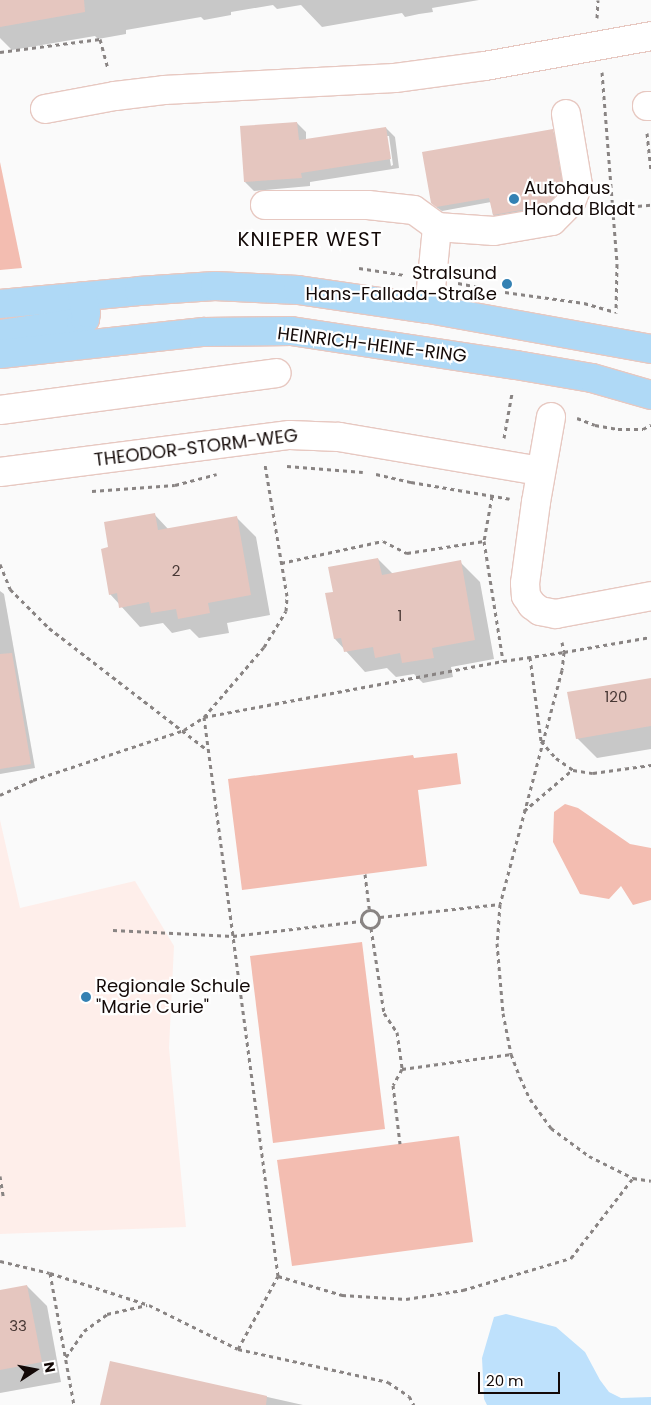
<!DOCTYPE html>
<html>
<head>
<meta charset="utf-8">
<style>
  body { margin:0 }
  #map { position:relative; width:651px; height:1405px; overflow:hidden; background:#fafafa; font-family:Poppins,sans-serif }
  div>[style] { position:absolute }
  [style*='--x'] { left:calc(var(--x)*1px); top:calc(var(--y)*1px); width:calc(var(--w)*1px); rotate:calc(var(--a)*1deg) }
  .built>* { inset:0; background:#feeeea }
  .green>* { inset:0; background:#f3bdb1 }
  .water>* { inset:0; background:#bee1fc }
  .shadow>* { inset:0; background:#0003 }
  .building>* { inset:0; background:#e5c6bf }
  .path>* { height:3px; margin-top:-1.5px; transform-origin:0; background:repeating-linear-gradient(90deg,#898483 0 4px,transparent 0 8px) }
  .path>.ring { margin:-1.5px; padding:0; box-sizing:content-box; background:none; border:3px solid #898483; border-radius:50% }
  .roads { filter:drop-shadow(1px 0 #e7c8c1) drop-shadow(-1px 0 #e7c8c1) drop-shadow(0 1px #e7c8c1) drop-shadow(0 -1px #e7c8c1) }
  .minor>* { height:28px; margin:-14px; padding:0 14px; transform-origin:14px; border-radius:14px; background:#fff }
  .major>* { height:28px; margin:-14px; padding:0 14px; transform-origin:14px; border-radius:14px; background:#afd9f6 }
  .dots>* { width:14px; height:14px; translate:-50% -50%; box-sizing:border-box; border:2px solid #fff; border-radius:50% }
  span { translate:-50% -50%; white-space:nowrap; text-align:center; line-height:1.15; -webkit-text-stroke:4.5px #fff; paint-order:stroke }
  .number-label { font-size:15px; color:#483835 }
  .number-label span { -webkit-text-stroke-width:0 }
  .poi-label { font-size:18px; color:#130907 }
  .left { translate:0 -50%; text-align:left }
  .right { translate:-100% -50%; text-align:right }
  .street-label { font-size:18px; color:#130907 }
  .quarter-label { font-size:20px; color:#130907; letter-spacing:1px }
  .north { position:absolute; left:10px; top:1345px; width:50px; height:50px; -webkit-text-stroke:4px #fff; paint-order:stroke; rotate:79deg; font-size:14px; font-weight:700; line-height:20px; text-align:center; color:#130907 }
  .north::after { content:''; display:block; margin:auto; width:18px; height:22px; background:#130907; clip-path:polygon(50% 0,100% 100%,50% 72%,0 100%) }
  .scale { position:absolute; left:478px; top:1372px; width:82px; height:22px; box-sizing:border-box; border:2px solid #130907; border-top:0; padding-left:6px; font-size:15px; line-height:18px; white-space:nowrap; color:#130907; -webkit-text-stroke:4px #fff; paint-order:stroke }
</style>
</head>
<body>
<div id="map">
  <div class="built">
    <div style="clip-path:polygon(0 820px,20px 908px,135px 881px,174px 946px,169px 1048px,186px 1227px,0 1234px)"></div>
  </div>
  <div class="green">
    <div style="clip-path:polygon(0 162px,22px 268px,0 270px)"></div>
    <div style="clip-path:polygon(457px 753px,461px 784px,418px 790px,427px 866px,242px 890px,228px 779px,413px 755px,414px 758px)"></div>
    <div style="clip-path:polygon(565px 804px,578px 808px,630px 844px,651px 848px,651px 900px,633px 905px,621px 886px,609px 899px,580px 894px,553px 842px,554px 812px)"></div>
    <div style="clip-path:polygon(362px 942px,385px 1129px,273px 1143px,250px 956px)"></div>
    <div style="clip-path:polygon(459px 1136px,473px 1242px,292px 1266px,277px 1160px)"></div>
  </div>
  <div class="water">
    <div style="clip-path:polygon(506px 1314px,556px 1327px,585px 1352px,600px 1380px,609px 1392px,621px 1398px,651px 1397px,651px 1405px,487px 1405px,484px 1399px,482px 1358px,494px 1317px)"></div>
  </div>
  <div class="shadow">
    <div style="clip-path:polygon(0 0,479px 0,432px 8px,433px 12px,419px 14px,405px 17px,402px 13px,322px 27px,301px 5px,277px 9px,273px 5px,231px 12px,231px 15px,204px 20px,201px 17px,126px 30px,126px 34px,98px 39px,95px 36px,12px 50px,0 38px)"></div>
    <div style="clip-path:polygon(evenodd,297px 123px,306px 132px,306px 140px,386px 128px,395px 137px,399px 168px,310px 182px,310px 186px,254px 191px,245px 182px,297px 123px,386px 136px,389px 136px,393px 165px,391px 166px,386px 136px)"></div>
    <div style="clip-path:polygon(552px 131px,556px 135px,565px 188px,549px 210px,497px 219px,493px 215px,491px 202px,442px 211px,436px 207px)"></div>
    <div style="clip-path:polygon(154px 514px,169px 530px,236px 517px,256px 537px,270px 615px,227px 623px,229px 633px,199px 638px,190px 629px,172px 633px,163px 623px,140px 627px,110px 594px,110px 549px)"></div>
    <div style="clip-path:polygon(378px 559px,393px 574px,460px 562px,480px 582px,494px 659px,451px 667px,453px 677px,423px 683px,414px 674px,396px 677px,387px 668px,365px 672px,335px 639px,334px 593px)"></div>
    <div style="clip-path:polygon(0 591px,4px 594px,35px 768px,0 774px)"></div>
    <div style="clip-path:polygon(651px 679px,651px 749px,597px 758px,577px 738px)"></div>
    <div style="clip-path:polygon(27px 1286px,47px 1306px,61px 1382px,0 1393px,0 1291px)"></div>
    <div style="clip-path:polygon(111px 1362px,303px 1405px,101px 1405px)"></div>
  </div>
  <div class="building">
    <div style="clip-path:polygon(0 0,84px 0,85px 12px,0 27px)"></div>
    <div style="clip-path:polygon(297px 122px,299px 140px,386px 127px,391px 159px,301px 173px,302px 178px,244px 182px,240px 126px)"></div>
    <div style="clip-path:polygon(553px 129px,562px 183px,558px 193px,544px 206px,493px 215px,489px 198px,436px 207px,431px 203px,422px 152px)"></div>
    <div style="clip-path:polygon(155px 513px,158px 530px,237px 516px,251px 595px,208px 603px,210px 613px,178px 619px,176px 609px,151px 613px,149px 602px,119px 608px,117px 593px,109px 595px,101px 549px,108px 547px,104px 522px)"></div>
    <div style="clip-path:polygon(378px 558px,382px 575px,461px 560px,475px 640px,432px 648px,434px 658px,402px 663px,400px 653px,375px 658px,373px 647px,344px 652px,341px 638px,334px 639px,325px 593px,333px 592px,328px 567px)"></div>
    <div style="clip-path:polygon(12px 653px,31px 764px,0 769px,0 654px)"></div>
    <div style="clip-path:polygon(651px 678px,651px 726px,576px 739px,567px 692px)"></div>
    <div style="clip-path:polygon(27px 1285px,42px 1362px,0 1370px,0 1290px)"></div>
    <div style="clip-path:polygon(110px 1361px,267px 1396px,266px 1405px,100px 1405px)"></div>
  </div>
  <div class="path">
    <div style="--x:597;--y:18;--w:18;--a:-87"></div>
    <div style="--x:0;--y:52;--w:101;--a:-7.4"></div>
    <div style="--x:100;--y:39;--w:31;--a:75"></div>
    <div style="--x:602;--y:72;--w:193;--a:85.5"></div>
    <div style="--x:617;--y:264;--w:49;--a:91.2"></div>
    <div style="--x:647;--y:133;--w:37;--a:84"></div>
    <div style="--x:614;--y:208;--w:37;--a:-5"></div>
    <div style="--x:359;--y:268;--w:47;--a:8.7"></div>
    <div style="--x:458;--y:283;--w:26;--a:11"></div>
    <div style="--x:505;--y:292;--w:80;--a:7.9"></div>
    <div style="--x:584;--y:303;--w:29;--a:16"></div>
    <div style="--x:577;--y:418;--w:19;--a:21"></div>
    <div style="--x:595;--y:425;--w:23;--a:10"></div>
    <div style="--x:618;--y:429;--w:25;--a:0"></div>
    <div style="--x:643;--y:429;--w:9;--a:-27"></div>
    <div style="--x:504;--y:438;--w:46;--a:-79.9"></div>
    <div style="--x:287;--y:466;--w:76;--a:4.5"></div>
    <div style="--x:376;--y:474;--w:36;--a:13"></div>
    <div style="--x:411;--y:482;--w:100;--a:9.7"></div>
    <div style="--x:92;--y:491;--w:83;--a:-4.1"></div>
    <div style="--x:175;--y:485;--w:43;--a:-14.7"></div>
    <div style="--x:492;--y:496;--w:46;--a:100.1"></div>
    <div style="--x:484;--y:541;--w:121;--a:81"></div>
    <div style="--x:281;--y:563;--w:104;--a:-12.2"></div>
    <div style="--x:383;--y:541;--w:27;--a:27"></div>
    <div style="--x:407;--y:553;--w:78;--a:-8.9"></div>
    <div style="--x:0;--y:564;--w:27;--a:68"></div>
    <div style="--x:10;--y:589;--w:55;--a:45"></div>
    <div style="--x:49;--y:628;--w:202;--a:37.6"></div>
    <div style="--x:562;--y:642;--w:10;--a:79"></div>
    <div style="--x:564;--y:652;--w:88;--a:-9.8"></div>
    <div style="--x:530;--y:657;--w:85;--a:82.5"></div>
    <div style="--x:541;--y:741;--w:23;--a:49"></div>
    <div style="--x:556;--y:758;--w:21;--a:35"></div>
    <div style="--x:573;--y:770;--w:20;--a:9"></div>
    <div style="--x:593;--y:773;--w:59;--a:-7.9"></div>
    <div style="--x:0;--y:795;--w:36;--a:-24"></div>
    <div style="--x:33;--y:780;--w:159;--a:-18.3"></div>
    <div style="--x:184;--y:730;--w:24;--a:-33"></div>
    <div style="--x:204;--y:717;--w:92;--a:-49.4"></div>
    <div style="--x:264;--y:647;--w:42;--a:-58.6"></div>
    <div style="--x:286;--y:611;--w:15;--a:-86"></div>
    <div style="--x:287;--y:596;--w:133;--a:-99.5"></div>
    <div style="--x:524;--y:811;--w:63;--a:-40.5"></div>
    <div style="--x:365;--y:874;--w:35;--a:83"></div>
    <div class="ring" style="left:361px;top:910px;width:15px;height:15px"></div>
    <div style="--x:380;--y:917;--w:121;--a:-6.2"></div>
    <div style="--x:371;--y:928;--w:86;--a:81.3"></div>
    <div style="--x:384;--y:1013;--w:23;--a:56"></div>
    <div style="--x:397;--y:1032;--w:37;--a:82"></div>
    <div style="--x:402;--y:1069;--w:18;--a:119"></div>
    <div style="--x:393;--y:1085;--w:59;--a:83.2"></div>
    <div style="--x:113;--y:930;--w:120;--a:2.9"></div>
    <div style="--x:233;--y:936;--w:129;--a:-6.7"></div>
    <div style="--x:402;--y:1069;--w:110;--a:-7.8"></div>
    <div style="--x:0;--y:1176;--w:20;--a:81"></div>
    <div style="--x:0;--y:1261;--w:51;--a:13.5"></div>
    <div style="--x:50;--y:1273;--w:104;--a:17.9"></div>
    <div style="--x:149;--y:1305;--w:99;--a:26.3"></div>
    <div style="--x:238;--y:1349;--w:154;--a:12.4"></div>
    <div style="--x:388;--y:1382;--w:25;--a:34"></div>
    <div style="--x:409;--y:1396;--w:10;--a:61"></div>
    <div style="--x:50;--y:1273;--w:134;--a:79.7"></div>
    <div style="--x:278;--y:1276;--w:67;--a:16.5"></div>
    <div style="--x:342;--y:1295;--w:64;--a:3.6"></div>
    <div style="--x:406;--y:1299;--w:58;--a:-9"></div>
    <div style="--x:463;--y:1290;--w:113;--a:-16.5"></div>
    <div style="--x:571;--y:1258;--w:101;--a:-52.2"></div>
    <div style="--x:238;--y:1349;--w:83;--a:-61.3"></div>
    <div style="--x:278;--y:1276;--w:564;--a:-97.54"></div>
    <div style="--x:204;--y:717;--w:304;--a:-10.6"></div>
    <div style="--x:503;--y:661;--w:62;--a:-8.4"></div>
    <div style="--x:564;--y:652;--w:18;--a:96"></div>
    <div style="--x:562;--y:670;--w:242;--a:104.8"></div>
    <div style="--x:500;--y:904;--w:39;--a:94"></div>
    <div style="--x:497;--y:943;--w:70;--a:85.1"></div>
    <div style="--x:503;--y:1013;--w:42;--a:79"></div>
    <div style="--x:511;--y:1054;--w:25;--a:69"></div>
    <div style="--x:520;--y:1077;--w:24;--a:66"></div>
    <div style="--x:530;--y:1099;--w:36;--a:54"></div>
    <div style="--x:551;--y:1128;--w:47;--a:36.4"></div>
    <div style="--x:589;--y:1156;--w:49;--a:26.6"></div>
    <div style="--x:633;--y:1178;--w:18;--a:9"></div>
    <div style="--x:66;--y:1357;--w:32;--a:-55"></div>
    <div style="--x:84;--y:1331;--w:29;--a:-36"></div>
    <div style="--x:107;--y:1314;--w:41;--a:-12.7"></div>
  </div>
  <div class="roads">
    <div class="minor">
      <div style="--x:647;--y:106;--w:4;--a:0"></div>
      <div style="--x:45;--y:109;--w:71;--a:-10.5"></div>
      <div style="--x:115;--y:96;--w:49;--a:-7"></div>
      <div style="--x:164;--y:90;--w:231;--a:-3"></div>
      <div style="--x:395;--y:78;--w:91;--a:-7.6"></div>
      <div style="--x:485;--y:66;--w:169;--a:-10.2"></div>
      <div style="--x:265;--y:205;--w:103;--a:0"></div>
      <div style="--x:368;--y:205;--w:46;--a:6.2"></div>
      <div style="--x:414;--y:210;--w:29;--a:36"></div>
      <div style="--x:429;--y:309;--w:82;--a:-84.4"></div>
      <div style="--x:437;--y:227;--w:57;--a:4"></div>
      <div style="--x:494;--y:231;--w:59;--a:-9.8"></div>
      <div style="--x:552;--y:221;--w:27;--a:-45"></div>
      <div style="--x:571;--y:202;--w:18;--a:-68"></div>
      <div style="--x:578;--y:185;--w:72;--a:-99.6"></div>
      <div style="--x:0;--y:410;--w:279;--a:-7.6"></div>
      <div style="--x:551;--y:417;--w:86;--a:100"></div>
      <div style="--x:536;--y:502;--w:82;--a:97.7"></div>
      <div style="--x:525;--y:583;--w:13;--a:86"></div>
      <div style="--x:526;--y:596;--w:11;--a:56"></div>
      <div style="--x:532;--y:605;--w:10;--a:37"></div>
      <div style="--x:540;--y:611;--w:16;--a:11"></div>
      <div style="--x:556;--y:614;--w:97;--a:-10.7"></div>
      <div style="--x:0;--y:472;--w:292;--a:-7.3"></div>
      <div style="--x:290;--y:435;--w:49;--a:2.3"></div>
      <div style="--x:339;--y:437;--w:204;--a:9.6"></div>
    </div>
    <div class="major">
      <div style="--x:0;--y:304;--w:140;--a:-5.3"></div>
      <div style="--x:139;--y:291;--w:76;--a:-3.8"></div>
      <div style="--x:215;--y:286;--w:83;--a:2.8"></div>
      <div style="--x:298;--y:290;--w:132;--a:8.3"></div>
      <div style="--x:429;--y:309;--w:226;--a:10.2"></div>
      <div style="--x:0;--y:334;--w:82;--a:-8.4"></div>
      <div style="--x:81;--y:322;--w:5;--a:-37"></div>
      <div style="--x:85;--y:319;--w:6;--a:-81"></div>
      <div style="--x:86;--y:313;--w:17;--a:-103"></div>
      <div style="--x:0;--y:354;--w:205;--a:-6.2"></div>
      <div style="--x:204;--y:332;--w:87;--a:-0.7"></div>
      <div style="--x:291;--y:331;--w:228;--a:8.6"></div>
      <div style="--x:516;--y:365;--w:77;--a:9.7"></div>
      <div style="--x:592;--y:378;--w:61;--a:16.1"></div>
    </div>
  </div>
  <div class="dots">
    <div style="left:514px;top:199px;background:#3481b3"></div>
    <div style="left:507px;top:284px;background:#3481b3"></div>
    <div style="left:86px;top:997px;background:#3481b3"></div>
  </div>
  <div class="number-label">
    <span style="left:176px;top:571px">2</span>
    <span style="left:400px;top:616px">1</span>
    <span style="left:616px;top:697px">120</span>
    <span style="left:18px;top:1326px">33</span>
  </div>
  <div class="poi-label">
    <span class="left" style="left:524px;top:199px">Autohaus<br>Honda Bladt</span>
    <span class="right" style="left:497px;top:284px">Stralsund<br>Hans-Fallada-Straße</span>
    <span class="left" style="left:96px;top:997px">Regionale Schule<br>"Marie Curie"</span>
  </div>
  <div class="street-label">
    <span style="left:372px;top:345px;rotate:7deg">HEINRICH-HEINE-RING</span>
    <span style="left:196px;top:448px;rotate:-7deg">THEODOR-STORM-WEG</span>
  </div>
  <div class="quarter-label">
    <span style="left:310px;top:239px">KNIEPER WEST</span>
  </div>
  <div class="north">N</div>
  <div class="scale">20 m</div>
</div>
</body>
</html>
